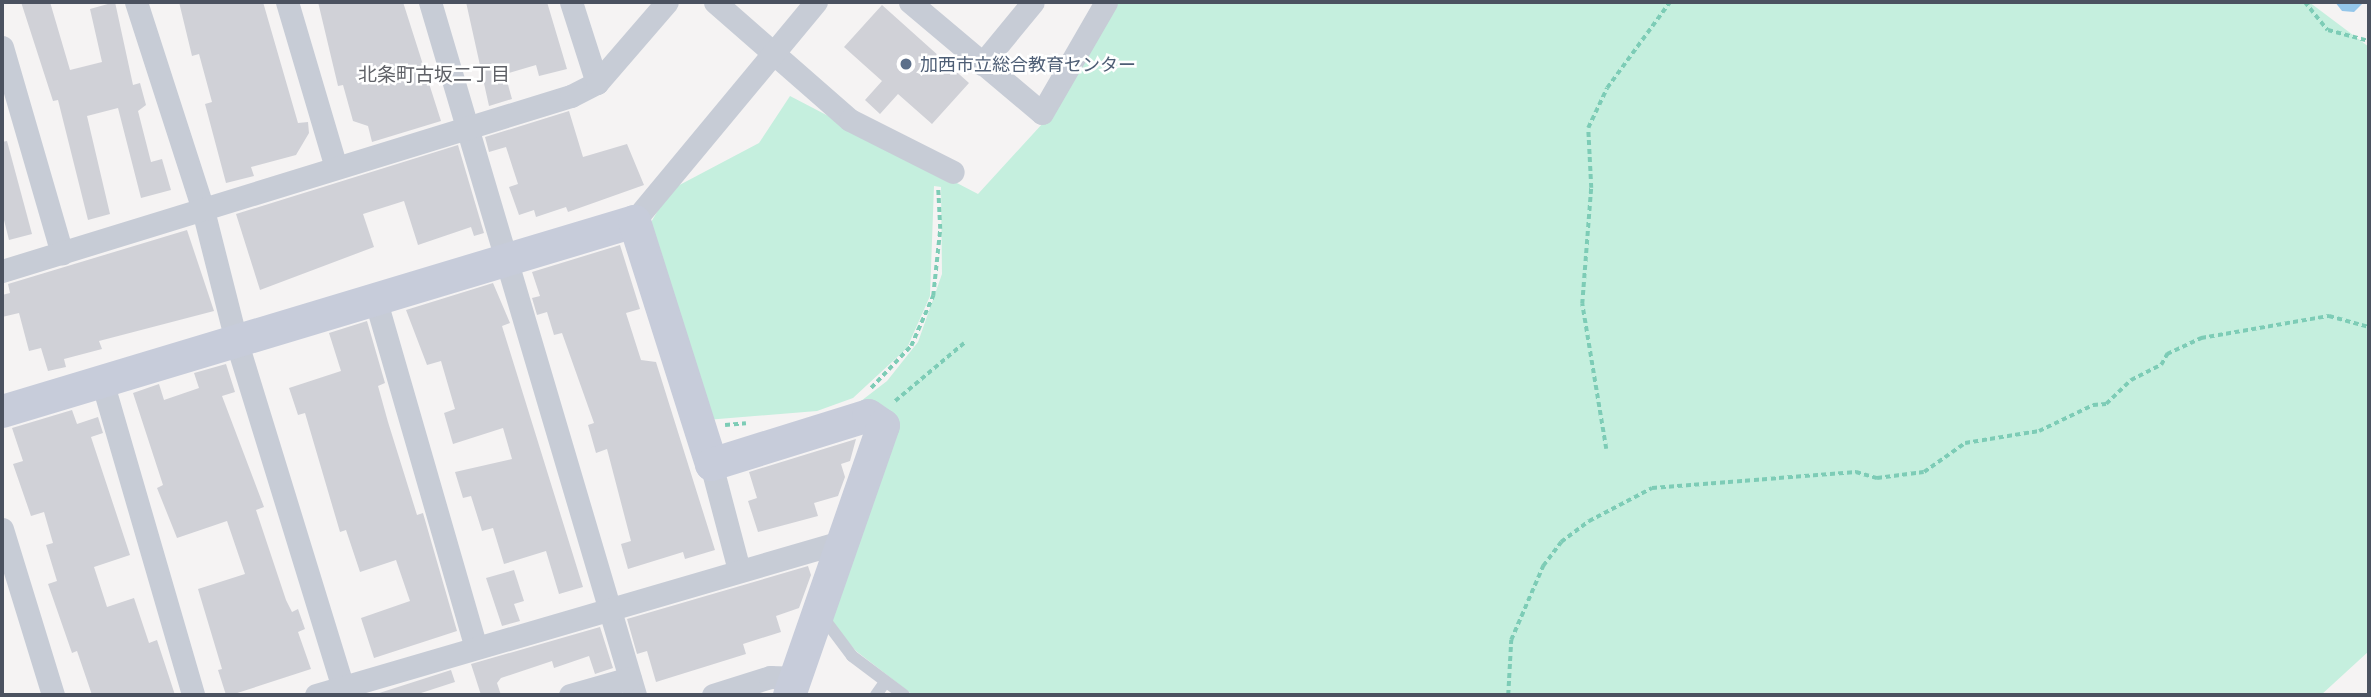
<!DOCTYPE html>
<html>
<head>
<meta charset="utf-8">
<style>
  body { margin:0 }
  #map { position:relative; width:2371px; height:697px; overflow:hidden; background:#f5f3f3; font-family:Barlow,"Noto Sans JP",sans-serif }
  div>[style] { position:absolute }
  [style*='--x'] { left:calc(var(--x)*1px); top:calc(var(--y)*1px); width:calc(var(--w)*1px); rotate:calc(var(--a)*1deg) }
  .green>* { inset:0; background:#c5efde }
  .water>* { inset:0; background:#94c6ea }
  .building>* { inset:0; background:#d0d1d7 }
  .path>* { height:3.5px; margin-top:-1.75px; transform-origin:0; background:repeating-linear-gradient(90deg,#7dccb6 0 5px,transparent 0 8.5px) }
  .lane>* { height:12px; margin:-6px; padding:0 6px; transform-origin:6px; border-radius:6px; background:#c7ccd6 }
  .street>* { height:23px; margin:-11.5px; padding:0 11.5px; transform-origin:11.5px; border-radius:11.5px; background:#c7ccd6 }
  .secondary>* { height:33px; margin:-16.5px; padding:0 16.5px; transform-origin:16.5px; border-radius:16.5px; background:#c7ccda }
  .dots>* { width:19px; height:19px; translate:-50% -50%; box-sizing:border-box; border:4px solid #fff; border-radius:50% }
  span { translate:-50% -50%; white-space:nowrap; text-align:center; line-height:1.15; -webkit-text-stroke:5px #fff; paint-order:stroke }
  .service-label { font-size:18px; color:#4e5e75 }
  .left { translate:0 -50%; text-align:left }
  .neighbourhood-label { font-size:19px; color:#5f6167 }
  .frame { position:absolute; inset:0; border:4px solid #4b5260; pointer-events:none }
</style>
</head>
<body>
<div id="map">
  <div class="green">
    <div style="clip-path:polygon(1117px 2px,2309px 2px,2369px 47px,2369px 651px,2321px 695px,913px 695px,856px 651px,821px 611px,875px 424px,861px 401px,887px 381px,918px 342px,942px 274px,941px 187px,934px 186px,930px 296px,907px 348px,853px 398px,817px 411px,706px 420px,647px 229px,670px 190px,759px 143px,790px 96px,978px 194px,1043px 123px)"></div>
  </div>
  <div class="water">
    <div style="clip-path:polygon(2335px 2px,2364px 2px,2354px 12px,2342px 11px)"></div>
  </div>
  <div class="building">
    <div style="clip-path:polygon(21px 2px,50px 2px,70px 70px,102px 62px,90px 9px,115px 2px,133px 85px,140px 83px,146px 105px,138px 111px,151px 162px,162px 159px,171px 190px,141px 198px,118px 108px,87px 116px,110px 214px,88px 220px,58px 100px,53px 101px)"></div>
    <div style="clip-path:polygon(179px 2px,263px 2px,298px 123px,308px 122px,309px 133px,296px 155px,251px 167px,254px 176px,226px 183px,205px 104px,212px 102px,199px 54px,192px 56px)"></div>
    <div style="clip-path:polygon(318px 2px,403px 2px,441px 121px,372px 142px,368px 126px,353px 121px,343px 85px,338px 86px)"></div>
    <div style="clip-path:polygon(466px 2px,547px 2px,567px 69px,539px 76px,536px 65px,505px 74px,512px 99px,489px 106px)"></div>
    <div style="clip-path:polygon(882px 5px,969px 83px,932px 124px,898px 94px,880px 114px,865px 100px,882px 81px,844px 47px)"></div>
    <div style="clip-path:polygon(569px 111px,583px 157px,627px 144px,644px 185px,568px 212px,566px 207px,536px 217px,534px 210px,519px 215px,509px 187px,518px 184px,506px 147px,489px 152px,485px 137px)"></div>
    <div style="clip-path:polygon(7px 141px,32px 234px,9px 240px,2px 212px,2px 142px)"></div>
    <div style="clip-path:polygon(458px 145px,484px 233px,474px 236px,471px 227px,418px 245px,404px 201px,363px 214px,374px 247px,260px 290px,236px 214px)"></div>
    <div style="clip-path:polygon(187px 230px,214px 311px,99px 341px,102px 349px,64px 359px,66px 367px,48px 371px,41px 348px,29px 351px,19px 313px,2px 317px,2px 295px,10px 293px,8px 284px)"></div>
    <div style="clip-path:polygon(620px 245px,640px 309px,626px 313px,641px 360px,656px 362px,715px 550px,685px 559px,683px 552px,628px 569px,621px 544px,631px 541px,607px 449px,596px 453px,588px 425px,594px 423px,562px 333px,554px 335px,547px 312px,537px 315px,532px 298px,540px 296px,532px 272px)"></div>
    <div style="clip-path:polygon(493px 283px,510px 323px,502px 326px,583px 587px,559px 594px,546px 551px,504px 564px,493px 528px,482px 531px,471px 496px,463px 498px,455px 472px,512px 459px,503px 428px,453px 444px,444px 413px,455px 409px,441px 361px,427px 365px,406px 310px)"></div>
    <div style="clip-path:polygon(367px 321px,385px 383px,378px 386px,388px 422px,417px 515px,423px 513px,457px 631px,374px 658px,361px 618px,410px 601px,396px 560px,360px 572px,346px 530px,340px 532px,305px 413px,298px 415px,289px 388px,341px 371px,329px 333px)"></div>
    <div style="clip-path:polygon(226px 364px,235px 392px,222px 396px,264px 507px,256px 510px,286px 600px,292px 612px,298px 609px,305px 629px,298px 632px,311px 669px,231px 695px,226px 695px,218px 670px,222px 669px,198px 589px,245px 574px,227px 521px,177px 538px,157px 488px,163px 485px,133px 393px,159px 384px,164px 400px,199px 388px,194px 373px)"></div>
    <div style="clip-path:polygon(72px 410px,77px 424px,98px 417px,103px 433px,91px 437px,130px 555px,94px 567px,107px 607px,134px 598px,149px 643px,157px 640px,175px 695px,92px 695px,77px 651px,72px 653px,48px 584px,57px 581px,46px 545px,53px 543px,44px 512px,31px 516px,13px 464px,23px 461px,12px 428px)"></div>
    <div style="clip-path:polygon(856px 439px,850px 461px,841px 464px,845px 477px,838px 496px,814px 503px,818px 516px,758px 532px,748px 501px,757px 498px,749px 472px)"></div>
    <div style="clip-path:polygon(808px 566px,811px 575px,799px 608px,776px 616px,781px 632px,743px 644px,746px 654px,656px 682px,647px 651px,637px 654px,627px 619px)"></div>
    <div style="clip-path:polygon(514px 570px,524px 601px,514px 604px,520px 621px,502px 626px,486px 578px)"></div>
    <div style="clip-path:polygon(600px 627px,613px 668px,595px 674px,589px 656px,554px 668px,552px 661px,501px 678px,497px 683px,501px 695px,481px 695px,471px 664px)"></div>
    <div style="clip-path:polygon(451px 670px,455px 682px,415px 695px,373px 695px)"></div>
  </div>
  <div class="path">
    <div style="--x:2305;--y:2;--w:36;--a:51"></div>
    <div style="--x:2328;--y:30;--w:42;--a:15"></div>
    <div style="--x:871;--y:388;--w:58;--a:-46.4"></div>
    <div style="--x:911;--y:346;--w:55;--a:-66.3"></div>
    <div style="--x:933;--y:296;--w:67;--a:-84"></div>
    <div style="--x:940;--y:229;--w:40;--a:-92.9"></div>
    <div style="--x:895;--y:401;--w:90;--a:-40"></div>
    <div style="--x:725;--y:425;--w:21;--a:-5"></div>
    <div style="--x:1606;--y:449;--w:147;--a:-99.4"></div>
    <div style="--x:1582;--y:304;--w:116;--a:-85.6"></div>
    <div style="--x:1591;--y:188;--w:60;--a:-92.9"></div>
    <div style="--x:1588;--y:128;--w:44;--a:-64.6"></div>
    <div style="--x:1607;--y:88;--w:107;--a:-53.8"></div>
    <div style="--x:1508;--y:695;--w:55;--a:-86.9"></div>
    <div style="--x:1511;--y:640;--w:81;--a:-66.6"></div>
    <div style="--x:1543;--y:566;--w:30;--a:-53"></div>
    <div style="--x:1561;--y:542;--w:35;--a:-37"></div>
    <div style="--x:1589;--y:521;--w:71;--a:-27.6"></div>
    <div style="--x:1652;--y:488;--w:205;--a:-4.5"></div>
    <div style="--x:1856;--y:472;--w:22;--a:16"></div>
    <div style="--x:1877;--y:478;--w:47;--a:-7.3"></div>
    <div style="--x:1924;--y:472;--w:50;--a:-35.3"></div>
    <div style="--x:1965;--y:443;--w:75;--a:-9.2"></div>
    <div style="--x:2039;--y:431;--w:60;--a:-25.7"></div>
    <div style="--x:2093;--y:405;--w:13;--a:-4"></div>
    <div style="--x:2106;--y:404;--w:35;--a:-44"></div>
    <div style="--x:2131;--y:380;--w:34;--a:-27"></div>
    <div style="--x:2161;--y:365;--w:13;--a:-61"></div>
    <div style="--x:2167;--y:354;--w:38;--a:-25"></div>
    <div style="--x:2201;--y:338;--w:130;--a:-9.8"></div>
    <div style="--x:2329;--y:316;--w:41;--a:15.4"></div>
  </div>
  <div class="lane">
    <div style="--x:822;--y:616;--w:50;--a:53.1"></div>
    <div style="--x:852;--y:656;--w:65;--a:36.9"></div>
    <div style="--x:876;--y:695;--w:16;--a:-55"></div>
  </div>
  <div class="street">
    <div style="--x:136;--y:2;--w:219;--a:72.1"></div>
    <div style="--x:203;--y:210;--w:134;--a:75.8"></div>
    <div style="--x:236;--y:340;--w:371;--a:72.9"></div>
    <div style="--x:287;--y:2;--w:172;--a:73.5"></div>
    <div style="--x:430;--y:2;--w:723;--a:73.52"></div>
    <div style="--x:571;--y:2;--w:85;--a:72.2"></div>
    <div style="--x:715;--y:2;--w:179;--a:41.2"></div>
    <div style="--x:850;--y:120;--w:115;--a:26.8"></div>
    <div style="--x:910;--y:2;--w:172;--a:40.1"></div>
    <div style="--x:1042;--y:113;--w:128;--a:-60"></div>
    <div style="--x:2;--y:47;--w:215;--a:73.8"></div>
    <div style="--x:982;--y:64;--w:80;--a:-50.6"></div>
    <div style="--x:634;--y:221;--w:285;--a:-50.3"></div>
    <div style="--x:2;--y:271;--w:595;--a:-17.1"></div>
    <div style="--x:571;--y:96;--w:29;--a:-27"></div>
    <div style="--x:597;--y:83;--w:107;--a:-49.2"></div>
    <div style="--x:375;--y:298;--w:363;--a:73.9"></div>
    <div style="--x:102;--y:381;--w:327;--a:73.8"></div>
    <div style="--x:711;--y:464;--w:110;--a:75.2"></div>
    <div style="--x:2;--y:529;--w:174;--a:72.9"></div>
    <div style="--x:316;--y:695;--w:550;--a:-16.26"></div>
    <div style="--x:570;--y:695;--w:62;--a:-15.8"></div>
    <div style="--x:713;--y:695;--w:60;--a:-17.5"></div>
    <div style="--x:770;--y:677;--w:23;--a:2"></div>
  </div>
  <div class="secondary">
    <div style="--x:2;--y:411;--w:660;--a:-16.73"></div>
    <div style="--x:634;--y:221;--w:255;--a:72.4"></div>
    <div style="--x:711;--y:464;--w:164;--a:-17.3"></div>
    <div style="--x:868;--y:415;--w:18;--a:34"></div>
    <div style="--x:883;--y:425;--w:286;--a:109.2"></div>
  </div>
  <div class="dots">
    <div style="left:906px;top:64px;background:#5c6f8a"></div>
  </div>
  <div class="service-label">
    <span class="left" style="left:920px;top:64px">加西市立総合教育センター</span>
  </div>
  <div class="neighbourhood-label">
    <span style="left:434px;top:74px">北条町古坂二丁目</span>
  </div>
  <div class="frame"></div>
</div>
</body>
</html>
